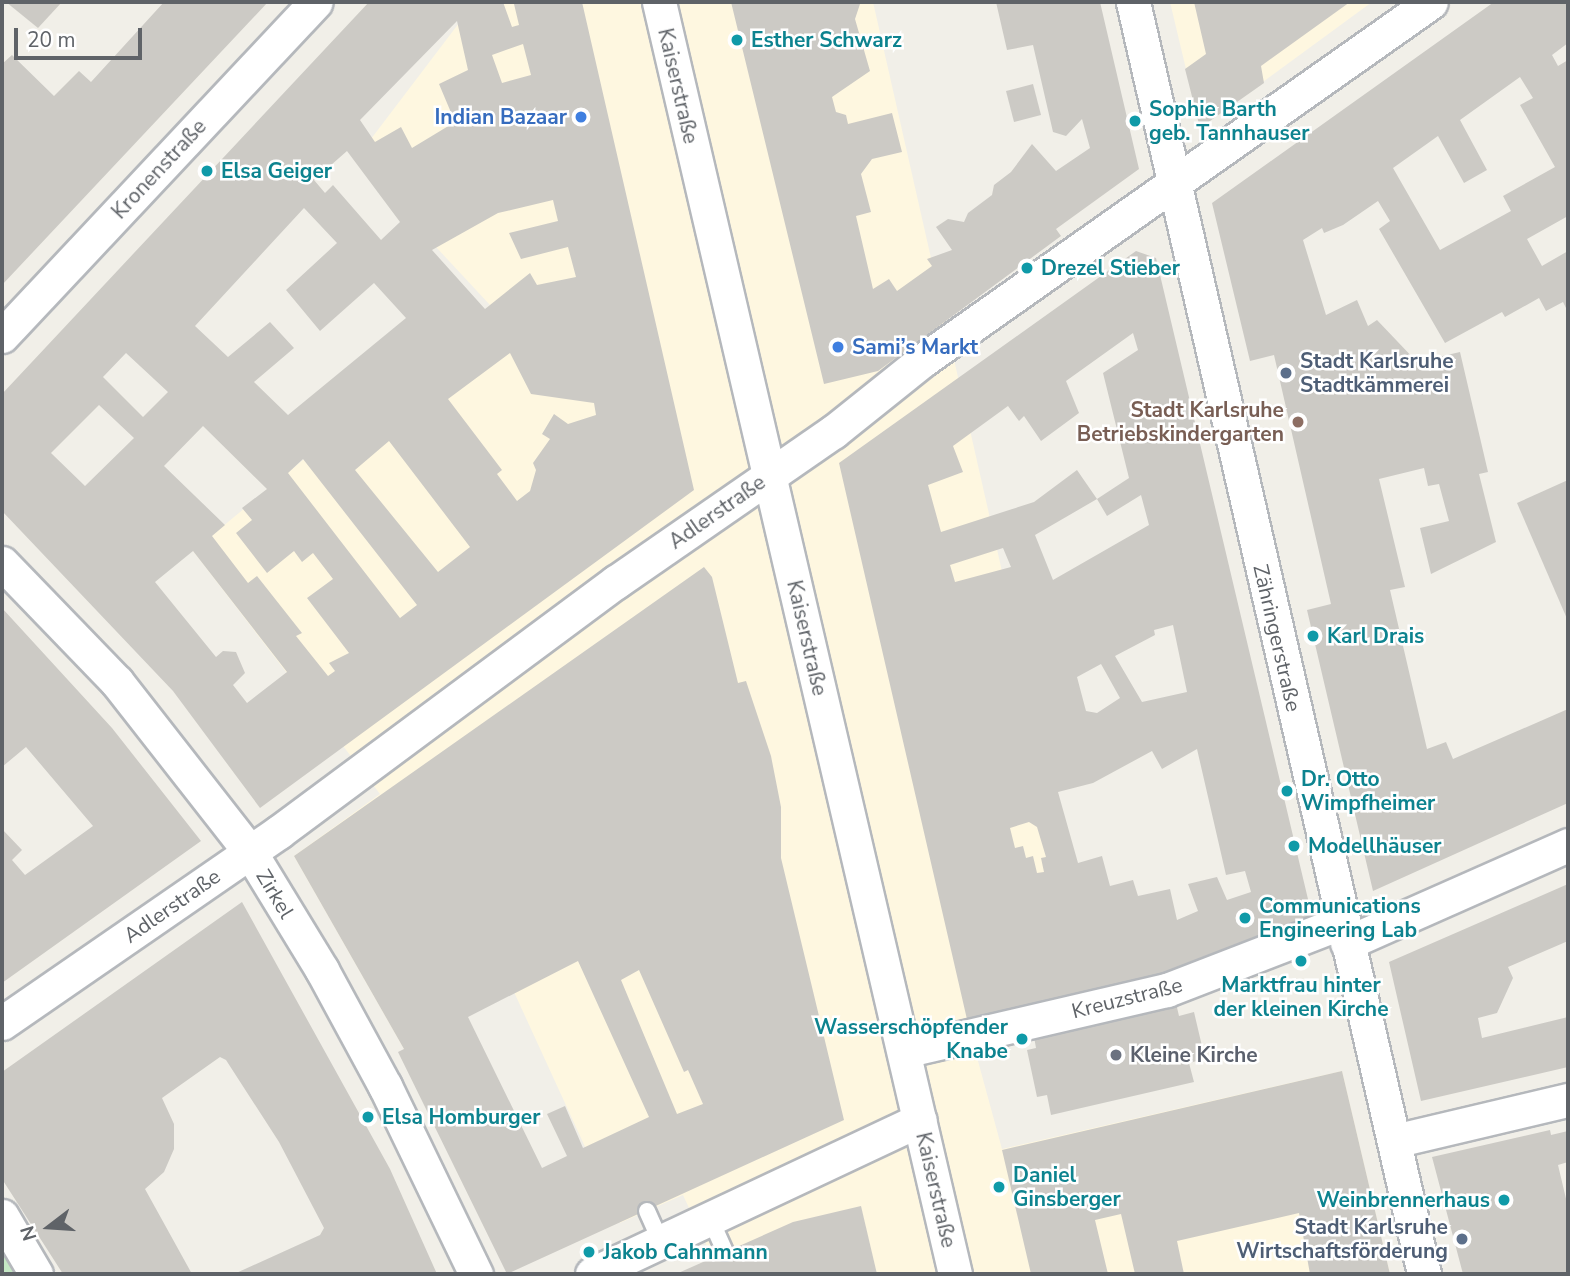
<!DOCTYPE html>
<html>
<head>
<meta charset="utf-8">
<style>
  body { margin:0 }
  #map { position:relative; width:1570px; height:1276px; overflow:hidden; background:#f1efe8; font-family:"Nunito Sans",sans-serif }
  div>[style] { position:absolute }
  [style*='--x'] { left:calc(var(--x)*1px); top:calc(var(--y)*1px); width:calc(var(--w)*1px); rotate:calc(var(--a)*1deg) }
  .commercial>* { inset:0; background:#fef7e0 }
  .green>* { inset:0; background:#c5e8c5 }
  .building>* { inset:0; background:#cccac5 }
  .roads { filter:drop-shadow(2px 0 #b5b8bc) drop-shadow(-2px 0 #b5b8bc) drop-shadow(0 2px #b5b8bc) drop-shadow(0 -2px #b5b8bc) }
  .lane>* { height:16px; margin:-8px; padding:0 8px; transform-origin:8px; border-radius:8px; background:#fff }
  .street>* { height:33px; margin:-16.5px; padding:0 16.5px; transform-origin:16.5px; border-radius:16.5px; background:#fff }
  .dots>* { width:19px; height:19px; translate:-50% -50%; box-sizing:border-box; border:4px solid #fff; border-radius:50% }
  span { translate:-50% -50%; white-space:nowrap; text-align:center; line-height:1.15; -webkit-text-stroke:5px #fff; paint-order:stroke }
  .culture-label { font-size:21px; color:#0d838f; font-weight:700 }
  .left { translate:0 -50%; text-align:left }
  .right { translate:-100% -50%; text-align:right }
  .street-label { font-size:21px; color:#5f6368 }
  .shop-label { font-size:21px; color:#366cbe; font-weight:700 }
  .service-label { font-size:21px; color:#4e5e75; font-weight:700 }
  .education-label { font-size:21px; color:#785e54; font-weight:700 }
  .worship-label { font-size:21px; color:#5b616d; font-weight:700 }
  .frame { position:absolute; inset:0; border:4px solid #5f6368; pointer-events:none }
  .north { position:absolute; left:14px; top:1192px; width:70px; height:70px; -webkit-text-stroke:5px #fff; paint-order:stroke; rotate:253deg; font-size:19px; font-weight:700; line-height:28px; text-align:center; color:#5f6368 }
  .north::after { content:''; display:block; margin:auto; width:24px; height:32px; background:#5f6368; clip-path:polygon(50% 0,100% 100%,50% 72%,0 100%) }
  .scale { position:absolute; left:14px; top:28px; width:128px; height:32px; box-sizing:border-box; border:4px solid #5f6368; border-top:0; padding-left:9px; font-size:21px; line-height:24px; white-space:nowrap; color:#5f6368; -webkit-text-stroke:5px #fff; paint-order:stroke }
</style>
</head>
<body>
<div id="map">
  <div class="commercial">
    <div style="clip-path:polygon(475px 2px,873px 2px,1098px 995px,969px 1028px,1002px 1149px,1342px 1071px,1390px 1274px,720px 1274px,683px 1195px,620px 1223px,514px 992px,404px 1049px,294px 856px,380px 794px,193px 551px,490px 305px,355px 160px)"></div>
    <div style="clip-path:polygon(1170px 2px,1372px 2px,1200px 128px)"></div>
  </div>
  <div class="green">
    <div style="clip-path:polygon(2px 1231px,27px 1274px,2px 1274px)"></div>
  </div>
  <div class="building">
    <div style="clip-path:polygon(6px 2px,62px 2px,38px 28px)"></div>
    <div style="clip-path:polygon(164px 2px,268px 2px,2px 285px,2px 64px,12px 55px,54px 96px,79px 71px,91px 82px)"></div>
    <div style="clip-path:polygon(evenodd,369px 2px,503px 2px,512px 27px,519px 25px,514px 4px,582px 2px,694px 490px,260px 808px,173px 691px,2px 511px,2px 394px,369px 2px,457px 21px,468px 70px,439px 84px,455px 122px,412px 148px,401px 127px,375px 142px,360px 120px,457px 21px,369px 2px,523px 44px,531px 75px,502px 83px,492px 55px,523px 44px,369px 2px,347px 151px,400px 222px,381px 240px,333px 185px,325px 193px,314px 180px,347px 151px,369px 2px,553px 200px,558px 221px,509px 233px,521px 259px,568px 247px,576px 277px,537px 285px,530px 273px,485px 309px,432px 250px,498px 213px,553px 200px,369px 2px,304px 208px,337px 243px,286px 290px,320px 331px,374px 283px,406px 318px,288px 415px,254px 382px,294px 348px,270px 322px,228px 357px,195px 326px,304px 208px,369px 2px,126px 353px,168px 392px,143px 417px,103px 377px,126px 353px,369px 2px,510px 353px,531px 394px,594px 403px,596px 415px,568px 424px,554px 414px,542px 434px,550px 439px,533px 463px,536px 470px,530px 491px,517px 501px,497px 474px,502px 470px,448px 399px,510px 353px,369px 2px,99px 405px,134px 438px,85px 486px,51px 453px,99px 405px,369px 2px,203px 426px,267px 489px,242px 508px,252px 520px,236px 533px,267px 573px,294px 551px,302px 562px,313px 553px,333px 579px,307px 598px,349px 653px,329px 663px,335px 671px,328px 676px,296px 636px,302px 633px,257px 576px,248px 583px,212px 536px,225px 525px,164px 466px,203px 426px,369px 2px,389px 441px,470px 547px,438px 572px,355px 470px,389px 441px,369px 2px,303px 459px,417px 605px,400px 618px,288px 473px,303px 459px,369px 2px,193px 551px,287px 672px,247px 703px,233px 685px,245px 673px,236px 652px,223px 651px,216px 657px,155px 582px,193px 551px)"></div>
    <div style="clip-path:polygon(731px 2px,860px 4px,855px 19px,870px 71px,832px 97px,836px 112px,846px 115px,848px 124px,892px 113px,902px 152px,872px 159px,861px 174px,871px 212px,856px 216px,873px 289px,889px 279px,897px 291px,932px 266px,927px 259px,952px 250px,936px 227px,948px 219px,964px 222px,968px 213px,992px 195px,994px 185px,1011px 172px,1032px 144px,1056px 171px,1090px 148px,1082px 119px,1066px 136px,1053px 132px,1033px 45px,1007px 50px,996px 2px,1100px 2px,1139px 169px,1056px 229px,1061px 236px,878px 371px,824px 384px)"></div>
    <div style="clip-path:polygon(1194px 2px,1350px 2px,1261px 66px,1264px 83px,1200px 128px,1185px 69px,1206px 54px)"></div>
    <div style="clip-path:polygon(evenodd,1494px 2px,1568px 2px,1568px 43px,1552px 55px,1558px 66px,1568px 60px,1568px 216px,1527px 239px,1542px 266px,1568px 251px,1568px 312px,1563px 302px,1546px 311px,1539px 298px,1505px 317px,1502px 312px,1445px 343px,1379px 229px,1390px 221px,1378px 201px,1343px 225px,1324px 233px,1322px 228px,1303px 240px,1326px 315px,1357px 300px,1368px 326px,1377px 320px,1417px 362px,1460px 352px,1488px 472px,1479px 474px,1496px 542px,1431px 574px,1420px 528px,1449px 521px,1439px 484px,1428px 486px,1424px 468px,1379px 479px,1405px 587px,1390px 590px,1427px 749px,1446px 742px,1453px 759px,1568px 709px,1568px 803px,1373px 891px,1307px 610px,1331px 604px,1274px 355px,1250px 361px,1212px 203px,1494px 2px,1520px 77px,1533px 98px,1520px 105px,1555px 167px,1503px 196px,1511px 211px,1440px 250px,1393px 168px,1438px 136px,1464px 183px,1487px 170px,1460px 120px,1520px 77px)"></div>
    <div style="clip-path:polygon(1033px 84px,1041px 115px,1014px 122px,1006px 91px)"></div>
    <div style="clip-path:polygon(evenodd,1136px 251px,1156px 258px,1312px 916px,1159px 981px,969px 1028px,839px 463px,1136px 251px,1133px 333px,1138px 350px,1103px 373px,1129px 478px,1097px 499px,1107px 516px,1141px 495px,1149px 525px,1053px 580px,1035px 535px,1097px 499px,1077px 470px,1034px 502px,941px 532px,928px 485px,963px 472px,953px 446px,1008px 406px,1019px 421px,1024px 416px,1041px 441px,1079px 413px,1066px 381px,1133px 333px,1136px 251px,1003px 548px,1011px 567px,955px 582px,950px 565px,1003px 548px,1136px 251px,1173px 625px,1187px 692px,1142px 702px,1115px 656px,1155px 635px,1154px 630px,1173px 625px,1136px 251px,1101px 664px,1120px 698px,1097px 713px,1086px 711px,1077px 677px,1101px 664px,1136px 251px,1197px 749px,1226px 875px,1245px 871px,1251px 892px,1227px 900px,1217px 877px,1188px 884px,1198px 911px,1177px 920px,1170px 889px,1138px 896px,1133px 880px,1110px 886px,1102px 856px,1078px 863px,1058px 792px,1093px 783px,1152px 751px,1162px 769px,1197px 749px,1136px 251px,1029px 822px,1037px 827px,1046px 857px,1041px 858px,1044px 872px,1037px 873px,1033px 856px,1026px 858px,1023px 846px,1015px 848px,1010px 828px,1029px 822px)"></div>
    <div style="clip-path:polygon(1568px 480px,1568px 621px,1517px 503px)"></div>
    <div style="clip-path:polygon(evenodd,704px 567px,712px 577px,738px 683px,746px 681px,771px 756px,781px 807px,781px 858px,844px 1120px,507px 1274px,398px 1052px,404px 1049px,294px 856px,704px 567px,578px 961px,649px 1117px,583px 1148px,565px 1106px,547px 1114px,567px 1156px,542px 1168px,468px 1017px,578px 961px,704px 567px,639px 970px,684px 1072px,688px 1070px,703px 1104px,677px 1114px,621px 980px,639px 970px)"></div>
    <div style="clip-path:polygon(2px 608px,112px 728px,201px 841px,2px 983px,2px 829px,22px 850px,12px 860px,25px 875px,93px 826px,26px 747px,2px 767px)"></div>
    <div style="clip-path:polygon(1568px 884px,1568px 941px,1508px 967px,1513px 978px,1497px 1013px,1478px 1018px,1482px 1038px,1568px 1017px,1568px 1067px,1421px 1101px,1389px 962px)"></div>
    <div style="clip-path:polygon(242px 902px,390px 1169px,437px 1274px,234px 1274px,320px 1235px,324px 1228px,279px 1142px,226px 1060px,220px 1057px,162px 1098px,174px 1124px,174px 1149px,164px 1172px,145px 1189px,192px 1274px,63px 1274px,2px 1179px,2px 1072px)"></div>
    <div style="clip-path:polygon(1175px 999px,1179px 1016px,1194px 1012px,1205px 1059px,1189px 1063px,1194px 1082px,1051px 1115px,1047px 1095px,1037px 1097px,1027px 1050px,1036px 1048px,1033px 1031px)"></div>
    <div style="clip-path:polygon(1342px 1071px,1390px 1274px,1310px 1274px,1299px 1213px,1177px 1241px,1184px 1274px,1135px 1274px,1121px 1214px,1095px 1220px,1108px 1274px,1031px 1274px,1002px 1150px)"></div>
    <div style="clip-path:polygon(1550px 1130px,1551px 1135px,1568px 1131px,1568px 1162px,1558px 1165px,1567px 1203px,1568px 1274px,1463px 1274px,1432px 1157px)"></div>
    <div style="clip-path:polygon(861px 1206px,877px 1274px,676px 1274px,793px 1222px)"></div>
  </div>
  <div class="roads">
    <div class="lane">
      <div style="--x:647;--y:1211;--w:34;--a:66"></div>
      <div style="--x:710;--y:1218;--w:37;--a:66"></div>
    </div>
    <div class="street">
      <div style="--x:659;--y:2;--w:1306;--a:76.9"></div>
      <div style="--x:1133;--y:2;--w:1305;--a:77.11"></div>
      <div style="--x:2;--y:336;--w:458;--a:-46.8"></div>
      <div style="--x:2;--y:563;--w:165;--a:46"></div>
      <div style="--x:117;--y:682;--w:216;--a:52"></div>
      <div style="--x:250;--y:852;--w:138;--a:58.6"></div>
      <div style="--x:322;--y:970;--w:132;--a:61.5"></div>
      <div style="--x:385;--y:1086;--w:209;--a:64.2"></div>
      <div style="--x:1347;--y:943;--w:242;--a:-23.9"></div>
      <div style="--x:2;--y:1023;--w:336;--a:-34.6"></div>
      <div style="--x:279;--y:832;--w:420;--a:-36.6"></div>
      <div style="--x:616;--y:582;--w:264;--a:-34.7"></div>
      <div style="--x:833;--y:432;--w:115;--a:-38.7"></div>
      <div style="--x:923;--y:360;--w:621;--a:-35.17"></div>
      <div style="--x:904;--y:1051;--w:270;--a:-13.1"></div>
      <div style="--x:1167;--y:990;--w:188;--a:-21.2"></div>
      <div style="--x:1394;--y:1141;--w:179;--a:-13.3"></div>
      <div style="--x:2;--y:1216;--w:67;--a:59.6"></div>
      <div style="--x:592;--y:1274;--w:362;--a:-25.2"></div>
    </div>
  </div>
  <div class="dots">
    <div style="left:737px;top:40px;background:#0f9aa8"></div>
    <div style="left:581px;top:117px;background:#3f7fe0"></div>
    <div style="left:1135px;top:121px;background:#0f9aa8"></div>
    <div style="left:207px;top:171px;background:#0f9aa8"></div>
    <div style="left:1027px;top:268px;background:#0f9aa8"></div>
    <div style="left:838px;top:347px;background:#3f7fe0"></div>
    <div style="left:1286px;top:373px;background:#5c6f8a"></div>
    <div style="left:1298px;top:422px;background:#8d6e63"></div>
    <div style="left:1313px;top:636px;background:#0f9aa8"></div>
    <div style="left:1287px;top:791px;background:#0f9aa8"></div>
    <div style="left:1294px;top:846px;background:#0f9aa8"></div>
    <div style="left:1245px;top:918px;background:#0f9aa8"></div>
    <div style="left:1301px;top:961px;background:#0f9aa8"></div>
    <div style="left:1022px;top:1039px;background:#0f9aa8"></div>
    <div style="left:1116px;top:1055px;background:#6b7280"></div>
    <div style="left:368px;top:1117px;background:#0f9aa8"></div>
    <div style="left:999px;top:1187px;background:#0f9aa8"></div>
    <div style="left:1504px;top:1200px;background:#0f9aa8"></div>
    <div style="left:1462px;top:1239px;background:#5c6f8a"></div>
    <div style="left:589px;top:1252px;background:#0f9aa8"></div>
  </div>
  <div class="culture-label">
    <span class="left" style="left:751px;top:40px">Esther Schwarz</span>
    <span class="left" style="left:1149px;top:121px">Sophie Barth<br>geb. Tannhauser</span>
    <span class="left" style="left:221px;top:171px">Elsa Geiger</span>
    <span class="left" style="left:1041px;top:268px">Drezel Stieber</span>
    <span class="left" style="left:1327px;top:636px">Karl Drais</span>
    <span class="left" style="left:1301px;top:791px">Dr. Otto<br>Wimpfheimer</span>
    <span class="left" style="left:1308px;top:846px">Modellhäuser</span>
    <span class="left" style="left:1259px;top:918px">Communications<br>Engineering Lab</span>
    <span style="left:1301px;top:997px">Marktfrau hinter<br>der kleinen Kirche</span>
    <span class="right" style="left:1008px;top:1039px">Wasserschöpfender<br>Knabe</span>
    <span class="left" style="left:382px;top:1117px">Elsa Homburger</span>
    <span class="left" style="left:1013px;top:1187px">Daniel<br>Ginsberger</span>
    <span class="right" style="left:1490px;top:1200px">Weinbrennerhaus</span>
    <span class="left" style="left:603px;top:1252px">Jakob Cahnmann</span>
  </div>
  <div class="street-label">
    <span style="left:678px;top:86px;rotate:77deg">Kaiserstraße</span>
    <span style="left:159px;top:169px;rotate:-47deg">Kronenstraße</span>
    <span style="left:717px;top:512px;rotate:-35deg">Adlerstraße</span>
    <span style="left:807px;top:638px;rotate:77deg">Kaiserstraße</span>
    <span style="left:1277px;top:638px;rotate:77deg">Zähringerstraße</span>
    <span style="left:275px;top:894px;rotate:59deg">Zirkel</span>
    <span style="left:172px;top:906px;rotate:-35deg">Adlerstraße</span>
    <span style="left:1127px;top:998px;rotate:-14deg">Kreuzstraße</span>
    <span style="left:936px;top:1190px;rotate:77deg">Kaiserstraße</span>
  </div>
  <div class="shop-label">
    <span class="right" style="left:567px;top:117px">Indian Bazaar</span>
    <span class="left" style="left:852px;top:347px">Sami’s Markt</span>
  </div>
  <div class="service-label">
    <span class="left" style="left:1300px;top:373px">Stadt Karlsruhe<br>Stadtkämmerei</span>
    <span class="right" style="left:1448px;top:1239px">Stadt Karlsruhe<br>Wirtschaftsförderung</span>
  </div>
  <div class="education-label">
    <span class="right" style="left:1284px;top:422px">Stadt Karlsruhe<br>Betriebskindergarten</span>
  </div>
  <div class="worship-label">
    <span class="left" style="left:1130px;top:1055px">Kleine Kirche</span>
  </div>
  <div class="frame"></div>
  <div class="north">N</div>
  <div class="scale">20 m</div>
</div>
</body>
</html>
